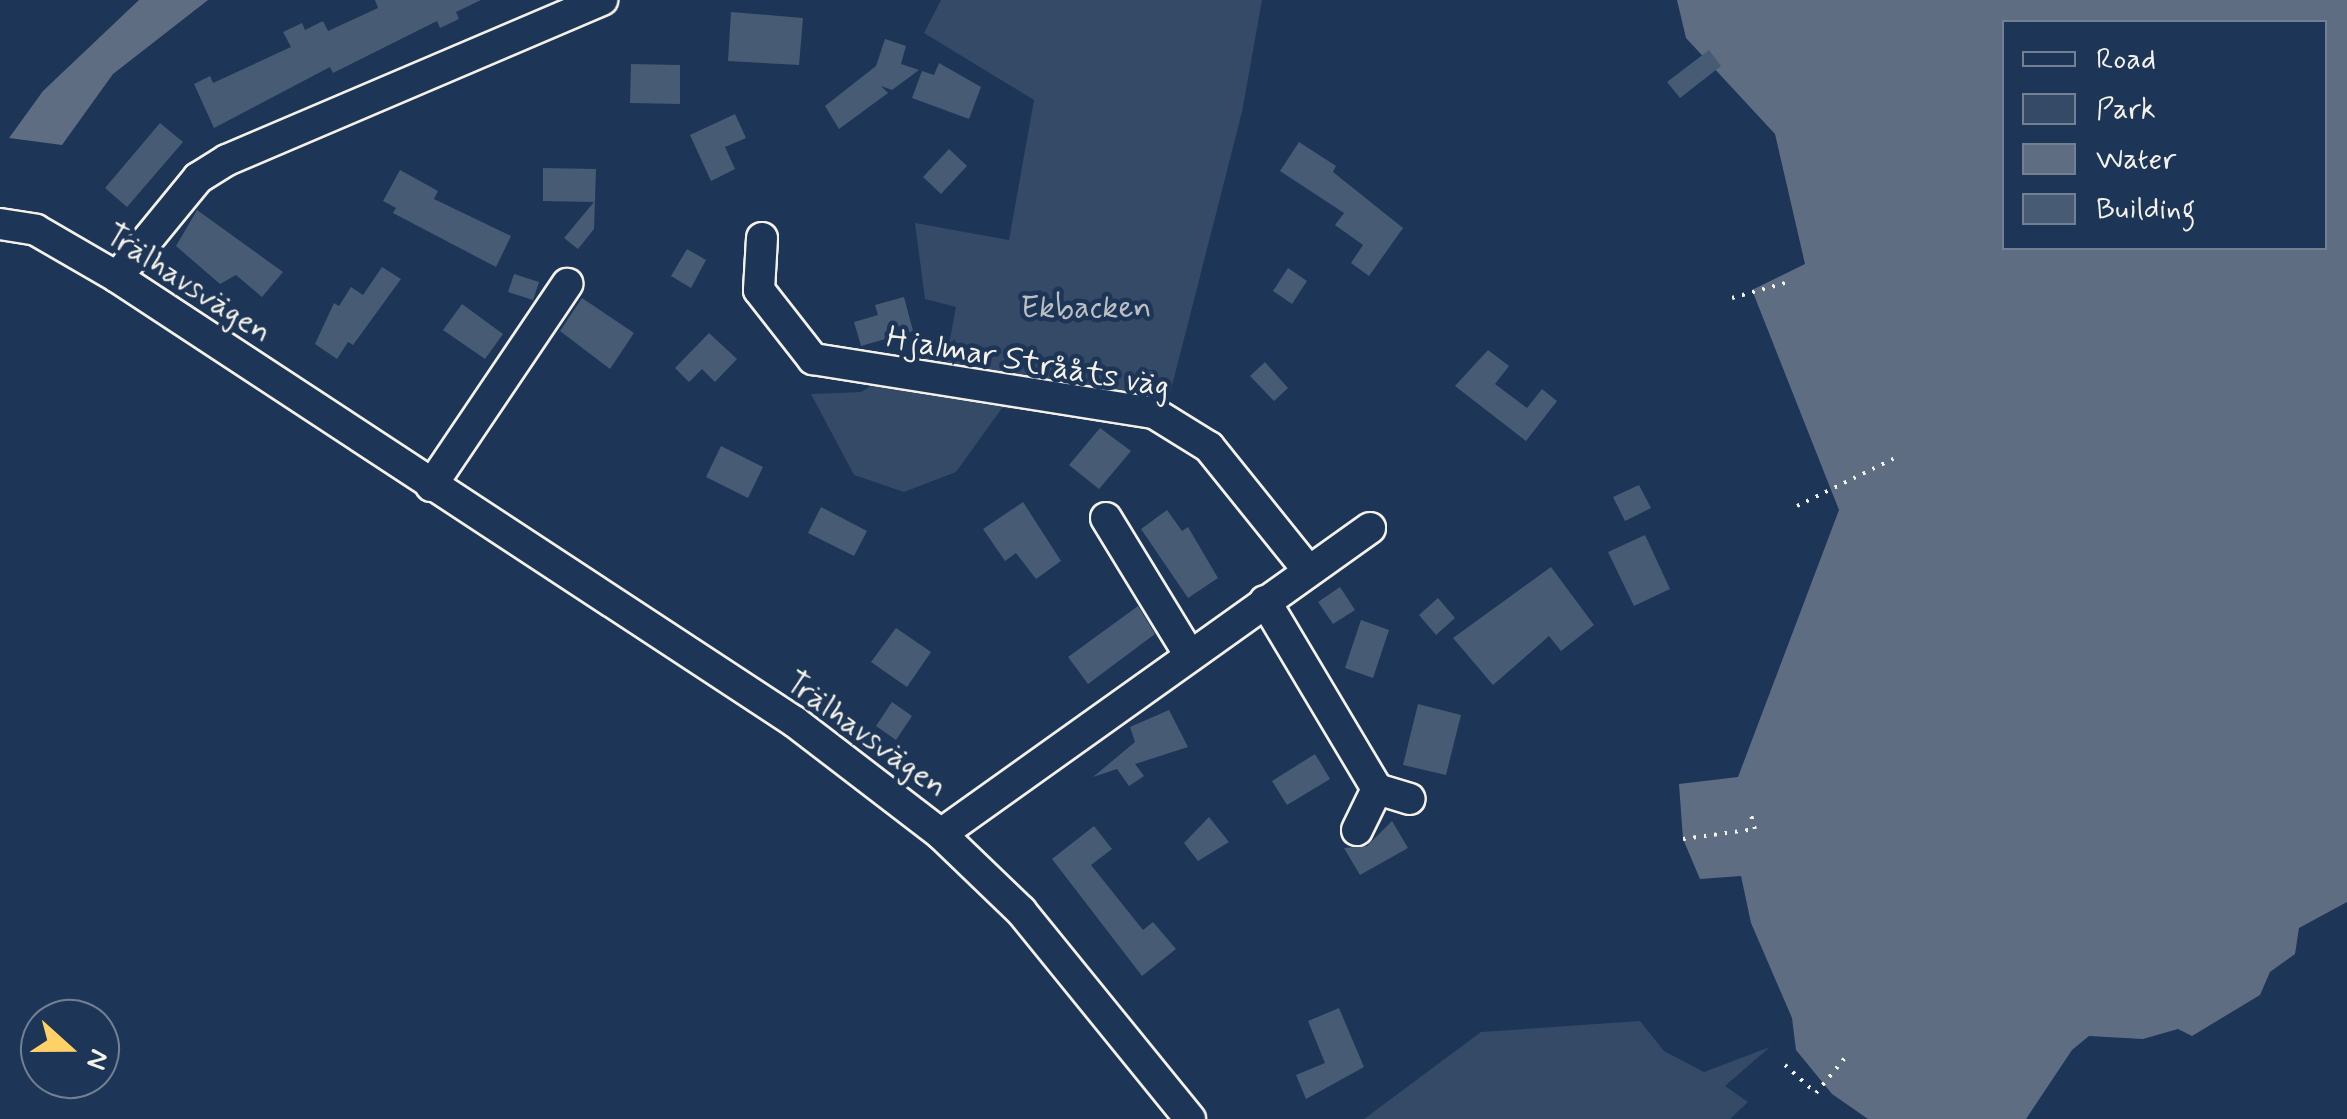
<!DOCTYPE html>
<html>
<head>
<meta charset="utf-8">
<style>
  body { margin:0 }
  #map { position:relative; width:2347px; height:1119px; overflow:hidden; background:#1d3557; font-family:Mynerve,sans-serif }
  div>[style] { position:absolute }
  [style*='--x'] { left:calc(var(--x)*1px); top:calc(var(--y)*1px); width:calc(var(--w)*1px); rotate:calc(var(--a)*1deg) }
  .green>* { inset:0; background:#354a67 }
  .water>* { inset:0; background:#5e6d82 }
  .building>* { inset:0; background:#485b74 }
  .path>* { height:4px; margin-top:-2px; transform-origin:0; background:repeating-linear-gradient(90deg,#f4f1e8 0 2.5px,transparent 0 10.5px) }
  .roads { filter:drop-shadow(2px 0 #f4f1e8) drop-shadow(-2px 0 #f4f1e8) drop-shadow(0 2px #f4f1e8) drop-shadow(0 -2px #f4f1e8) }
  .minor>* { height:30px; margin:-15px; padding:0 15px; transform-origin:15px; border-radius:15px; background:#1d3557 }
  span { translate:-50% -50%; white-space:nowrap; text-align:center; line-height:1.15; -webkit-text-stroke:9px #1d3557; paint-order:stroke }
  .street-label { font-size:32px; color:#f4f1e8 }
  .park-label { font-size:32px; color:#bbbfc1 }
  .legend { position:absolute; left:2002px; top:20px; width:325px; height:230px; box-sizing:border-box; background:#1d3557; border:2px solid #738091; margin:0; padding:12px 18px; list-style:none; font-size:30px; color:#f4f1e8 }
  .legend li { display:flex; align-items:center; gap:20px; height:50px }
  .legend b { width:50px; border:2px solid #738091 }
  .north { position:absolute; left:20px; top:999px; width:100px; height:100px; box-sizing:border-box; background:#1d3557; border:2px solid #738091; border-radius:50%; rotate:111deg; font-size:28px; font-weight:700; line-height:40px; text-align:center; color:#f4f1e8 }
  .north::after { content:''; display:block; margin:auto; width:35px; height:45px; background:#ffd166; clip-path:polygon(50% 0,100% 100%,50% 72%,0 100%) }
</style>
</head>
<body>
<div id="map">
  <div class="green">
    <div style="clip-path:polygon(941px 0,1262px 0,1242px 112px,1163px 421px,1002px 408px,956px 472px,904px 492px,854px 475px,811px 394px,861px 392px,950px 339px,956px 307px,925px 299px,915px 223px,1009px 240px,1034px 100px,924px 33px)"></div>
    <div style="clip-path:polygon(1640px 1021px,1664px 1051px,1704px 1072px,1770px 1047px,1725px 1086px,1748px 1102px,1730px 1119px,1364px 1119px,1481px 1032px)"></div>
  </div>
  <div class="water">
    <div style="clip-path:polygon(139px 0,208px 0,113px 74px,62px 145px,9px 138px,43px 91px)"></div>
    <div style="clip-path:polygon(evenodd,1677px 0,2347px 0,2347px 902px,2299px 928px,2295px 954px,2270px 972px,2260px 995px,2192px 1036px,2178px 1029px,2143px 1039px,2089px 1036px,2072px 1050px,2026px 1119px,1868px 1119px,1832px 1094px,1796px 1050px,1792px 1018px,1751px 923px,1741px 876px,1700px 879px,1683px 839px,1679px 784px,1738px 777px,1839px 510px,1752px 290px,1805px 264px,1775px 134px,1686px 38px,1677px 0,2004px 22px,2324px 22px,2324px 248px,2004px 248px,2004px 22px)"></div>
  </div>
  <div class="building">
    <div style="clip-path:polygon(375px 0,481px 0,456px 12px,459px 19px,440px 28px,437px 21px,333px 73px,330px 67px,214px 128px,194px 84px,210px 76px,213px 83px,291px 47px,283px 32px,302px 23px,305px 30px,323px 21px,328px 31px,378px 8px)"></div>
    <div style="clip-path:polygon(731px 12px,803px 18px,799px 65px,728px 61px)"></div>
    <div style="clip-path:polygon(885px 39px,906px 46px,901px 64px,919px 70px,892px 90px,881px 86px,888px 93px,839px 129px,825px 106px,876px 66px)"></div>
    <div style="clip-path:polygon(1709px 50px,1721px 66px,1680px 98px,1667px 82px)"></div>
    <div style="clip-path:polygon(939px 63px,981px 87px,969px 119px,912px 98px,922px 71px,934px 75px)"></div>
    <div style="clip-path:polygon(631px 64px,680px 65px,680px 104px,630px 103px)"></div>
    <div style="clip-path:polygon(735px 114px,746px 138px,725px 147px,735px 169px,711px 181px,690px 135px)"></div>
    <div style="clip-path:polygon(160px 123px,183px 142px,127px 207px,105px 188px)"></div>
    <div style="clip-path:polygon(1299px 142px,1336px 166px,1333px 172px,1403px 228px,1369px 276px,1351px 263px,1363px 245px,1335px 225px,1344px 213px,1280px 171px)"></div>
    <div style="clip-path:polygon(949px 149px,967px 166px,941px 194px,923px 177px)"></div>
    <div style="clip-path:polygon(543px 168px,596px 169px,594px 229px,578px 249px,564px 238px,594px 202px,543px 201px)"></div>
    <div style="clip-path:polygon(400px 170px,438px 191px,434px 199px,511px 236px,496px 267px,393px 213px,396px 208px,383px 201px)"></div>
    <div style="clip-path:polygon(197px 210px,283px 272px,262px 297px,236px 275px,220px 284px,176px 246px)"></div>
    <div style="clip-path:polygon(687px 249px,706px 260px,691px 288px,671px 276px)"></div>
    <div style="clip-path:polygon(382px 267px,401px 279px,353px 345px,348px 342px,337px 359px,315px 344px,334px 303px,339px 306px,351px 287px,363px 295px)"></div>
    <div style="clip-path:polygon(1288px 268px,1307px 281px,1292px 304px,1273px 291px)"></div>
    <div style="clip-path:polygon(514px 274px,539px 282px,533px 300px,508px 292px)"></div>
    <div style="clip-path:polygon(904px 297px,913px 331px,861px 346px,854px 322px,878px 315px,875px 305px)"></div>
    <div style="clip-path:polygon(582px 298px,634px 333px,610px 369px,560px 331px)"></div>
    <div style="clip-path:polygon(462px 304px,503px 334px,485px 359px,443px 330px)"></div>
    <div style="clip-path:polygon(709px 333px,737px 359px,715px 382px,702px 369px,689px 382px,675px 368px)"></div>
    <div style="clip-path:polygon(1488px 350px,1509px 366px,1495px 384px,1527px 408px,1542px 389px,1557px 401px,1526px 441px,1455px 386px)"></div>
    <div style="clip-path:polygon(1265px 362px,1288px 388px,1274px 401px,1250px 376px)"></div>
    <div style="clip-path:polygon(1100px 428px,1131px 451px,1099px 489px,1069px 465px)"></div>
    <div style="clip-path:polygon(721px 446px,763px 467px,748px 498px,706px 477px)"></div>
    <div style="clip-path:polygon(1639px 485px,1651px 508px,1625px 521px,1613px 497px)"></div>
    <div style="clip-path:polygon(1023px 502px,1061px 561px,1036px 579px,1016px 553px,1005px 561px,983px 529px)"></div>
    <div style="clip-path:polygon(821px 507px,867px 531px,854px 556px,808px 533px)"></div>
    <div style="clip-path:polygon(1167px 510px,1182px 531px,1188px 527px,1218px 578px,1188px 598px,1141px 529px)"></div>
    <div style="clip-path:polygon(1645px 535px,1670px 589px,1634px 606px,1608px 552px)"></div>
    <div style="clip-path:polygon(1551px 567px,1594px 625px,1561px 651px,1549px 636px,1493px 685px,1453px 638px)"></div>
    <div style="clip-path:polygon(1340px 587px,1355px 610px,1333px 624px,1318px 602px)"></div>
    <div style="clip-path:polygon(1438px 598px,1455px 618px,1436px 635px,1419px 615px)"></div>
    <div style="clip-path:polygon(1138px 606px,1155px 634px,1088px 684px,1068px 657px)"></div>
    <div style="clip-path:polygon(1361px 620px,1389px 630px,1373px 678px,1345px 668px)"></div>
    <div style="clip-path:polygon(896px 628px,931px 652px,907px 687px,871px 662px)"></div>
    <div style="clip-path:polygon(892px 702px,912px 716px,896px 740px,876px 726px)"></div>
    <div style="clip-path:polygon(1418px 704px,1461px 715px,1446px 775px,1403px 765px)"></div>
    <div style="clip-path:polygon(1169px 710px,1188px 747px,1135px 764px,1144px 776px,1129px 786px,1117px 769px,1093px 777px,1135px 742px,1130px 727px)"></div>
    <div style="clip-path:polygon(1315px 754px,1330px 779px,1287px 805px,1272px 781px)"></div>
    <div style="clip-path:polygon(1209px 817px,1229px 842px,1198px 861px,1184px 843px)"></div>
    <div style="clip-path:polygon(1392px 821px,1408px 848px,1360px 875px,1344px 848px,1367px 846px)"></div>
    <div style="clip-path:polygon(1094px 826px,1112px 849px,1091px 865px,1143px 930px,1153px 922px,1176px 949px,1142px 976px,1052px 859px)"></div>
    <div style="clip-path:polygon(1339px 1008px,1364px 1067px,1306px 1099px,1296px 1075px,1325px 1063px,1308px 1021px)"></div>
  </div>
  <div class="path">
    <div style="--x:1732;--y:298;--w:62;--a:-15.8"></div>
    <div style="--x:1797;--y:506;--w:109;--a:-26.1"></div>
    <div style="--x:1683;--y:839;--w:73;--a:-7.9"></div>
    <div style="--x:1755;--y:829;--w:19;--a:-106"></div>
    <div style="--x:1785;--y:1065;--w:42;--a:42.1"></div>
    <div style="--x:1816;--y:1093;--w:52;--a:-50.5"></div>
  </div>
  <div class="roads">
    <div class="minor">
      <div style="--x:0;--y:224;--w:36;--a:9"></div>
      <div style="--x:36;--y:230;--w:94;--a:30.1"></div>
      <div style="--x:117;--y:277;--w:811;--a:33.28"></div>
      <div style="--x:795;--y:722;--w:184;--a:37.5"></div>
      <div style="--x:941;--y:834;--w:111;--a:43.9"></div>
      <div style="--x:1021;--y:911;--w:268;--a:50.9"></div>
      <div style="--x:762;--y:238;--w:52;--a:93.3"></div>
      <div style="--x:759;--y:290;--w:88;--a:52"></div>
      <div style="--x:813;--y:359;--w:345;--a:9"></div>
      <div style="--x:1154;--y:413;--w:65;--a:31.7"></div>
      <div style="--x:1209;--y:447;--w:158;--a:51.2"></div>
      <div style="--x:117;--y:277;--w:128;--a:-50.7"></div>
      <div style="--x:198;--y:178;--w:34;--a:-32"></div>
      <div style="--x:227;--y:160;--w:408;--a:-23.1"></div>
      <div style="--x:431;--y:486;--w:244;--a:-56"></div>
      <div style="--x:1106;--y:518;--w:159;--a:58.6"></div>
      <div style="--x:1265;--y:601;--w:219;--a:59.2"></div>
      <div style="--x:1377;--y:789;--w:34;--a:17"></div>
      <div style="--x:1357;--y:830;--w:46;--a:-64"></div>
      <div style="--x:941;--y:834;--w:527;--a:-35.5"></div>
    </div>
  </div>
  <div class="street-label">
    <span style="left:188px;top:284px;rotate:33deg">Trälhavsvägen</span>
    <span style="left:1028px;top:363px;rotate:10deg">Hjalmar Strååts väg</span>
    <span style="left:866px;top:735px;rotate:36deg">Trälhavsvägen</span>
  </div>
  <div class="park-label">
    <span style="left:1086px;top:308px">Ekbacken</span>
  </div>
  <ul class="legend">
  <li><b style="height:12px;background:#1d3557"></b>Road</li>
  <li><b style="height:28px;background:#354a67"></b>Park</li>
  <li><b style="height:28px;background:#5e6d82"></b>Water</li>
  <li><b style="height:28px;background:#485b74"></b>Building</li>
  </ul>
  <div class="north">N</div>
</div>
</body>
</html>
